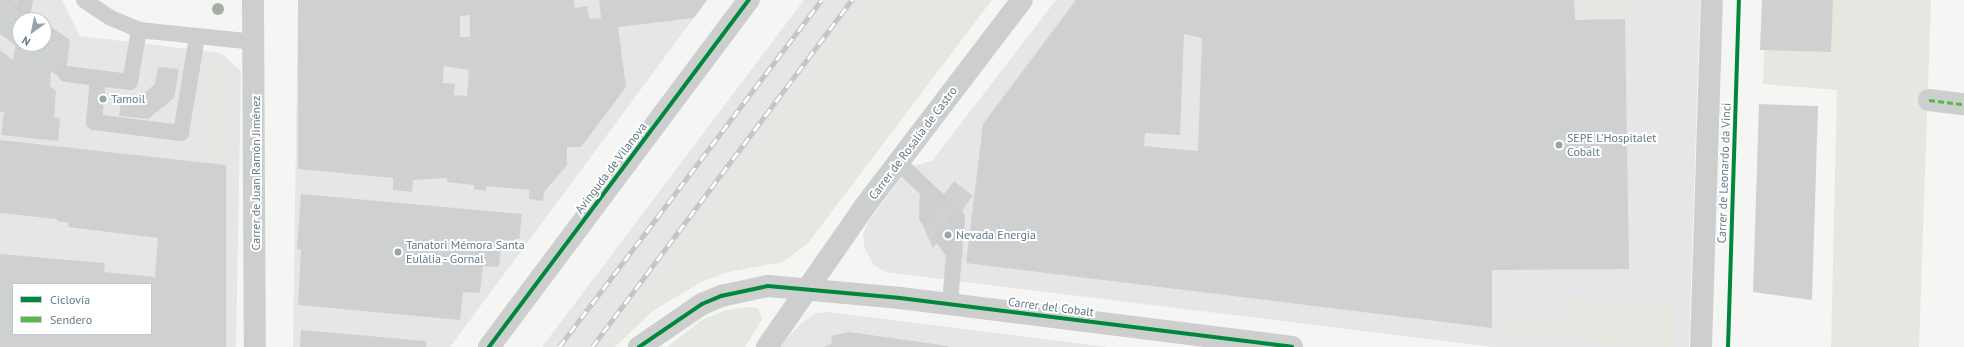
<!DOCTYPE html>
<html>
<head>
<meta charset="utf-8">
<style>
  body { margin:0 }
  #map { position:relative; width:1964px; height:347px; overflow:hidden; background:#f5f5f3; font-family:"PT Sans",sans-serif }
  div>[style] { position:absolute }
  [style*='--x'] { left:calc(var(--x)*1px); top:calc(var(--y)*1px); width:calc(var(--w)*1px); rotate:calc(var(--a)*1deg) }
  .built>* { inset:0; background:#e5e6e5 }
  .green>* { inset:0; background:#e5e8e1 }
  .building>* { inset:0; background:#cfd1d1 }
  .lane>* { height:16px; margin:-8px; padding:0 8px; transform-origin:8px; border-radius:8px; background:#cdcece }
  .street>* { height:22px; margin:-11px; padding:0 11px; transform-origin:11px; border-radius:11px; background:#cdcece }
  .rail>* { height:4.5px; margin-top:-2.25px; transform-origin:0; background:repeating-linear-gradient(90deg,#fff 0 9px,#c2c4c5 0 18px); box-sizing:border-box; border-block:1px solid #c2c4c5 }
  .quiet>* { height:3px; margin-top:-1.5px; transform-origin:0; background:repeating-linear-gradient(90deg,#58b947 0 6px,transparent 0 9px) }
  .cycleway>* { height:4px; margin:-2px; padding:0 2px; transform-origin:2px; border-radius:2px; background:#00873e }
  .trees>* { width:12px; height:12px; margin:-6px; border-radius:50%; background:#a6b0a1 }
  .dots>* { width:11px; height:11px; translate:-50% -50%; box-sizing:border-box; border:2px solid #fff; border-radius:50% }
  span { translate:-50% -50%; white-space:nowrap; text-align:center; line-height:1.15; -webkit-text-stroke:4px #fff; paint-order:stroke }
  .poi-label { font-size:12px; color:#627a86 }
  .left { translate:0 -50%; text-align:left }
  .street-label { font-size:12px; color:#627a86 }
  .legend { position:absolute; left:12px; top:283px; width:140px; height:52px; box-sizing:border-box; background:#fff; border:1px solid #c0cacf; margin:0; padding:5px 7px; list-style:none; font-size:12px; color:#627a86 }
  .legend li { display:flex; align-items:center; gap:8px; height:20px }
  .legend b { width:20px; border:1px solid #c0cacf }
  .north { position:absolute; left:12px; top:12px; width:40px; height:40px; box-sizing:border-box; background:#fff; border:1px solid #c0cacf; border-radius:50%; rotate:213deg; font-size:11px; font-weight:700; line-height:16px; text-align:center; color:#627a86 }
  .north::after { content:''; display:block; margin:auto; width:14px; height:18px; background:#95a5ac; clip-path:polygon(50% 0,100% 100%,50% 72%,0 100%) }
</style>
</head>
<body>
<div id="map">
  <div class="built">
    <div style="clip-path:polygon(evenodd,0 0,62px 0,80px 36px,221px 53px,241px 71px,236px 347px,0 347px,0 0,20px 20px,44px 20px,44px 44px,20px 44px,20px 20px,0 0,13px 284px,151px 284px,151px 334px,13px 334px,13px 284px)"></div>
    <div style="clip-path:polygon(298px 0,707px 0,450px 347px,293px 347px)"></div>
    <div style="clip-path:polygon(804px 0,866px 0,606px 347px,542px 347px)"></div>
    <div style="clip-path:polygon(1056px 0,1700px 0,1689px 347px,1493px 347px,965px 282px,886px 272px,874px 265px,864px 247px,863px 234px,869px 221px,909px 167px,932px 161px)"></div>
    <div style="clip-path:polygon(828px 312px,1107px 347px,779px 347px,800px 324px,816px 313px)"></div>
  </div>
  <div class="green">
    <div style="clip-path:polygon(866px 0,992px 0,808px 243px,783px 262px,728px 272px,699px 283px,653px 311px,615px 347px,606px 347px)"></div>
    <div style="clip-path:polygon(1581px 0,1635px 0,1632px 12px,1581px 13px)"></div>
    <div style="clip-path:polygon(1766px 0,1931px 0,1919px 347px,1831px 347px,1837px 90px,1763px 84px)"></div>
    <div style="clip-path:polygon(206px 60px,214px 62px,225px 73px,226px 165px,206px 163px)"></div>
    <div style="clip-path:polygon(1568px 298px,1671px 302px,1670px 347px,1635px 347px,1507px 331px,1507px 317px,1564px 323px)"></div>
    <div style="clip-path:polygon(748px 307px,758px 308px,762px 319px,745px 347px,667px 347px,702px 320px,726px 310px)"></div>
  </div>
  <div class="building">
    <div style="clip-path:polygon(0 0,14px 0,42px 20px,20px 20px,20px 44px,44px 44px,44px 22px,70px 40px,65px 81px,51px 71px,50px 86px,56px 91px,54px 117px,60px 118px,58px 141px,1px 135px,4px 112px,0 112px,0 50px,13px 60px,15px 45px,0 34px)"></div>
    <div style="clip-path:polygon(evenodd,298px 0,574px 0,575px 8px,587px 6px,589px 19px,601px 18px,599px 0,707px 0,694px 18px,618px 27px,626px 87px,581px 147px,567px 147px,567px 165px,544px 192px,543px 201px,529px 199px,529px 190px,486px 186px,486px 191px,474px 189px,474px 185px,447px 182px,447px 178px,413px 180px,412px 192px,393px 190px,393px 178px,298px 169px,298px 0,470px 15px,470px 37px,460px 37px,460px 16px,470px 15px,298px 0,444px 66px,469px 70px,467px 96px,454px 95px,455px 84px,443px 83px,444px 66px)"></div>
    <div style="clip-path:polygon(evenodd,1076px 0,1574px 0,1575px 20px,1625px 19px,1629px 269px,1492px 270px,1492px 328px,966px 263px,983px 124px,1076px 0,1184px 34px,1202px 38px,1198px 151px,1144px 146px,1145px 133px,1180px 135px,1184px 34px)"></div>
    <div style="clip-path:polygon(1762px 0,1833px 0,1831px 52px,1760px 50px)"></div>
    <div style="clip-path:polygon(158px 67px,179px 69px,174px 98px,148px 119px,119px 116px,122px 96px,138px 98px,155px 84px)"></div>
    <div style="clip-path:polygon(1759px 104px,1818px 106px,1812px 300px,1753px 292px)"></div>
    <div style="clip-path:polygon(evenodd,0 140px,226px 165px,226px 347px,0 347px,0 254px,105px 263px,104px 272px,155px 277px,158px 238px,68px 227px,69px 223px,57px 221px,57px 219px,0 213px,0 140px,13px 284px,151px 284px,151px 334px,13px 334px,13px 284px)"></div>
    <div style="clip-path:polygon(954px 181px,973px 196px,933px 248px,922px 224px)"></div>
    <div style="clip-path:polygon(301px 194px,522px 214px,519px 241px,502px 240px,499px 267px,483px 266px,480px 293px,463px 292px,460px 320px,298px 305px,301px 250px,297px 249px)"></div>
    <div style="clip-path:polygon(301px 330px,426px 341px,426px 347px,300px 347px)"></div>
    <div style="clip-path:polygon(849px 332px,948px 346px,948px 347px,824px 347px,832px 343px,831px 336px)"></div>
  </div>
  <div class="lane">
    <div style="--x:84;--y:0;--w:32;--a:34"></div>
    <div style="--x:111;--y:18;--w:30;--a:23"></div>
    <div style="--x:139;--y:30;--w:117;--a:5.9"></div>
    <div style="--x:24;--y:7;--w:7;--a:-82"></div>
    <div style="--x:66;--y:74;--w:64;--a:7.1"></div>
    <div style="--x:130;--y:82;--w:53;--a:-80.2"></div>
    <div style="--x:98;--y:78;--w:44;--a:95.2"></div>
    <div style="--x:94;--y:122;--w:88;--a:7.2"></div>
    <div style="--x:181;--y:133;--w:97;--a:-80.5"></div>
    <div style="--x:898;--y:162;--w:57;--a:43.6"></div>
    <div style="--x:927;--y:217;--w:25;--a:-88"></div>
    <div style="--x:942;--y:237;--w:21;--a:53"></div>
    <div style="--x:950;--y:304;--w:87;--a:-85.4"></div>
  </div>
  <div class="street">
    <div style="--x:253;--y:0;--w:347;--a:89.7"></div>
    <div style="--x:1929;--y:100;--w:35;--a:7"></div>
    <div style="--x:489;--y:347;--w:434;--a:-53.2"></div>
    <div style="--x:639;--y:347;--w:76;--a:-34.3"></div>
    <div style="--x:702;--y:304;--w:21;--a:-23"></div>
    <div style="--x:721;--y:296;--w:48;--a:-12"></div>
    <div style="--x:768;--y:286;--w:133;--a:5.2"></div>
    <div style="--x:900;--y:298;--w:395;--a:7.1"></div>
    <div style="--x:767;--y:347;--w:172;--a:-55.2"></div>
    <div style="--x:865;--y:206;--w:259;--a:-52.7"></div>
    <div style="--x:1701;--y:347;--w:347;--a:-88.2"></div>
  </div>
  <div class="rail">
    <div style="--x:559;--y:347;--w:435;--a:-52.9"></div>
    <div style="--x:592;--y:347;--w:434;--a:-53.2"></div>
  </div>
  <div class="quiet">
    <div style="--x:1929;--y:100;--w:35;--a:7"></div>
  </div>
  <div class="cycleway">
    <div style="--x:489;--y:347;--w:434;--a:-53.2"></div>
    <div style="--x:639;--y:347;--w:76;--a:-34.3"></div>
    <div style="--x:702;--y:304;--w:21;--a:-23"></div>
    <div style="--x:721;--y:296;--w:48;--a:-12"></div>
    <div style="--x:768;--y:286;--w:133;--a:5.2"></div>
    <div style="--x:900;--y:298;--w:395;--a:7.1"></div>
    <div style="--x:1728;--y:347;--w:347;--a:-88.2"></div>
  </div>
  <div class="trees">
    <div style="left:218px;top:9px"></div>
  </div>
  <div class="dots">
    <div style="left:103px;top:99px;background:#95a5ac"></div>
    <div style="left:1559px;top:145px;background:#95a5ac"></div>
    <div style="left:948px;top:235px;background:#95a5ac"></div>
    <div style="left:398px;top:252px;background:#95a5ac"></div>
  </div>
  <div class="poi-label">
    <span class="left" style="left:111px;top:99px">Tamoil</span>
    <span class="left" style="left:1567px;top:145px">SEPE L'Hospitalet<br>Cobalt</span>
    <span class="left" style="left:956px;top:235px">Nevada Energia</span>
    <span class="left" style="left:406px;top:252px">Tanatori Mémora Santa<br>Eulàlia - Gornal</span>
  </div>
  <div class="street-label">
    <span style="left:913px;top:143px;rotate:-53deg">Carrer de Rosalía de Castro</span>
    <span style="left:611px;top:168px;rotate:-53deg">Avinguda de Vilanova</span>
    <span style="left:256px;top:173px;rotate:-90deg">Carrer de Juan Ramón Jiménez</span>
    <span style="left:1724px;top:173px;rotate:-88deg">Carrer de Leonardo da Vinci</span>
    <span style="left:1051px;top:307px;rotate:7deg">Carrer del Cobalt</span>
  </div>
  <ul class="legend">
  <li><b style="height:5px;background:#00873e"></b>Ciclovía</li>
  <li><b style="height:5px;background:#58b947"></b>Sendero</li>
  </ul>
  <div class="north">N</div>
</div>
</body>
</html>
